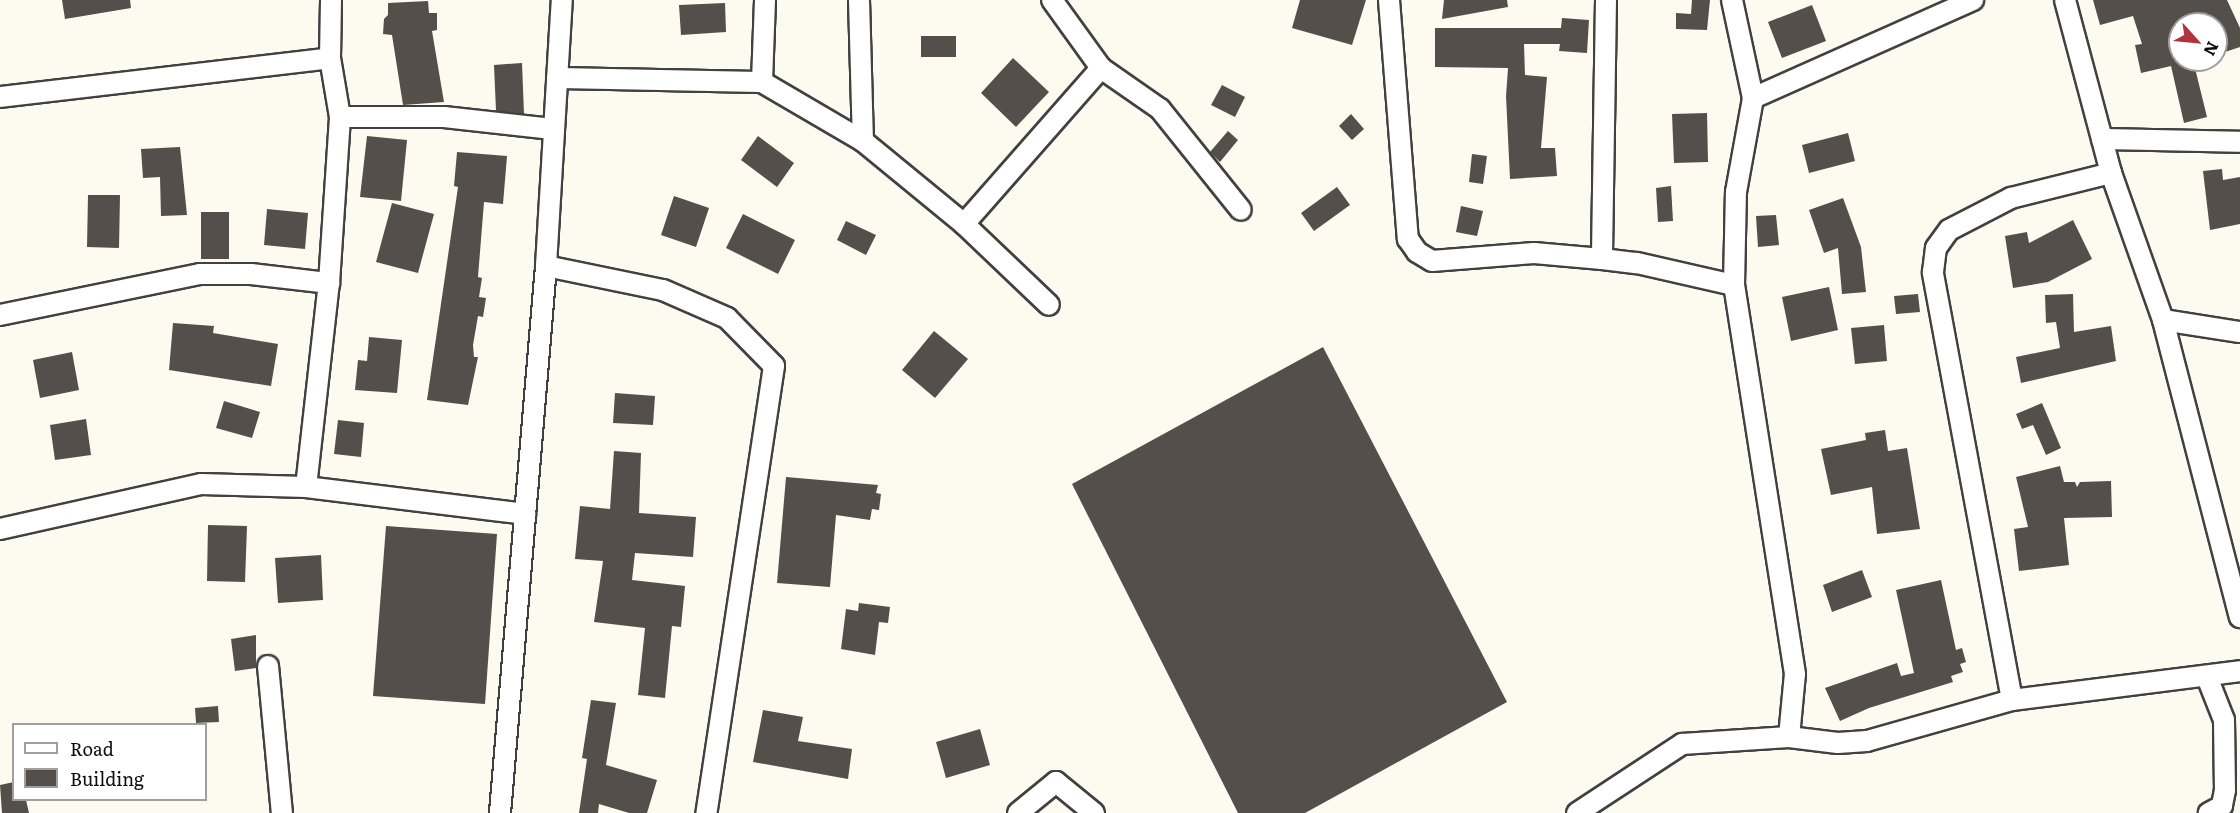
<!DOCTYPE html>
<html>
<head>
<meta charset="utf-8">
<style>
  body { margin:0 }
  #map { position:relative; width:2240px; height:813px; overflow:hidden; background:#fdfaf0; font-family:Literata,serif }
  div>[style] { position:absolute }
  [style*='--x'] { left:calc(var(--x)*1px); top:calc(var(--y)*1px); width:calc(var(--w)*1px); rotate:calc(var(--a)*1deg) }
  .building>* { inset:0; background:#554f4b }
  .roads { filter:drop-shadow(2px 0 #414141) drop-shadow(-2px 0 #414141) drop-shadow(0 2px #414141) drop-shadow(0 -2px #414141) }
  .street>* { height:20px; margin:-10px; padding:0 10px; transform-origin:10px; border-radius:10px; background:#fff }
  span { translate:-50% -50%; white-space:nowrap; text-align:center; line-height:1.15; -webkit-text-stroke:6px #fff; paint-order:stroke }
  .legend { position:absolute; left:12px; top:723px; width:195px; height:78px; box-sizing:border-box; background:#fff; border:2px solid #9f9f9f; margin:0; padding:8px 10px; list-style:none; font-size:18px; color:#0e0e0e }
  .legend li { display:flex; align-items:center; gap:12px; height:30px }
  .legend b { width:30px; border:2px solid #9f9f9f }
  .north { position:absolute; left:2168px; top:12px; width:60px; height:60px; box-sizing:border-box; background:#fff; border:2px solid #9f9f9f; border-radius:50%; rotate:117deg; font-size:16px; font-weight:700; line-height:24px; text-align:center; color:#0e0e0e }
  .north::after { content:''; display:block; margin:auto; width:21px; height:27px; background:#b0333d; clip-path:polygon(50% 0,100% 100%,50% 72%,0 100%) }
</style>
</head>
<body>
<div id="map">
  <div class="building">
    <div style="clip-path:polygon(62px 0,130px 0,131px 8px,65px 19px)"></div>
    <div style="clip-path:polygon(1300px 0,1366px 0,1352px 45px,1292px 28px)"></div>
    <div style="clip-path:polygon(1444px 0,1507px 0,1508px 7px,1442px 19px)"></div>
    <div style="clip-path:polygon(1692px 0,1710px 0,1707px 30px,1676px 29px,1676px 13px,1691px 14px)"></div>
    <div style="clip-path:polygon(2093px 0,2227px 0,2240px 28px,2240px 47px,2216px 55px,2216px 24px,2180px 24px,2180px 60px,2193px 60px,2207px 117px,2184px 123px,2171px 66px,2141px 73px,2135px 45px,2142px 44px,2133px 16px,2100px 25px)"></div>
    <div style="clip-path:polygon(428px 1px,429px 13px,437px 13px,437px 30px,432px 31px,444px 102px,403px 105px,392px 35px,383px 34px,384px 19px,388px 15px,388px 3px)"></div>
    <div style="clip-path:polygon(725px 3px,726px 32px,681px 35px,679px 5px)"></div>
    <div style="clip-path:polygon(1812px 5px,1826px 41px,1782px 58px,1768px 22px)"></div>
    <div style="clip-path:polygon(1562px 18px,1589px 20px,1587px 53px,1559px 51px,1560px 44px,1524px 44px,1525px 75px,1547px 77px,1541px 148px,1555px 148px,1557px 176px,1510px 179px,1506px 96px,1508px 68px,1435px 67px,1435px 28px,1561px 28px)"></div>
    <div style="clip-path:polygon(921px 36px,956px 36px,956px 57px,921px 57px)"></div>
    <div style="clip-path:polygon(1013px 58px,1049px 92px,1016px 127px,981px 93px)"></div>
    <div style="clip-path:polygon(522px 63px,524px 114px,496px 111px,494px 65px)"></div>
    <div style="clip-path:polygon(1222px 85px,1245px 97px,1235px 117px,1211px 105px)"></div>
    <div style="clip-path:polygon(1707px 113px,1708px 162px,1674px 163px,1672px 114px)"></div>
    <div style="clip-path:polygon(1351px 114px,1364px 129px,1352px 140px,1339px 126px)"></div>
    <div style="clip-path:polygon(1228px 131px,1238px 140px,1220px 162px,1210px 152px)"></div>
    <div style="clip-path:polygon(1848px 133px,1855px 161px,1809px 173px,1802px 145px)"></div>
    <div style="clip-path:polygon(367px 136px,407px 140px,401px 201px,360px 197px)"></div>
    <div style="clip-path:polygon(758px 136px,794px 163px,777px 187px,741px 160px)"></div>
    <div style="clip-path:polygon(180px 147px,187px 215px,161px 216px,160px 177px,143px 178px,141px 149px)"></div>
    <div style="clip-path:polygon(457px 152px,507px 156px,503px 204px,484px 202px,478px 277px,482px 278px,479px 297px,486px 298px,483px 317px,478px 316px,473px 345px,474px 357px,478px 357px,468px 405px,427px 400px,458px 187px,454px 186px)"></div>
    <div style="clip-path:polygon(1472px 154px,1487px 156px,1483px 184px,1469px 182px)"></div>
    <div style="clip-path:polygon(2222px 169px,2223px 180px,2240px 177px,2240px 224px,2210px 230px,2203px 171px)"></div>
    <div style="clip-path:polygon(1671px 186px,1673px 221px,1658px 222px,1656px 188px)"></div>
    <div style="clip-path:polygon(1337px 187px,1350px 205px,1314px 231px,1301px 213px)"></div>
    <div style="clip-path:polygon(88px 195px,120px 195px,119px 248px,87px 247px)"></div>
    <div style="clip-path:polygon(674px 196px,709px 208px,696px 247px,661px 235px)"></div>
    <div style="clip-path:polygon(1843px 198px,1861px 247px,1866px 292px,1842px 294px,1838px 248px,1824px 253px,1809px 210px)"></div>
    <div style="clip-path:polygon(392px 203px,434px 214px,418px 273px,376px 262px)"></div>
    <div style="clip-path:polygon(1461px 206px,1483px 211px,1477px 236px,1456px 232px)"></div>
    <div style="clip-path:polygon(267px 209px,308px 213px,305px 249px,264px 245px)"></div>
    <div style="clip-path:polygon(201px 212px,229px 212px,229px 259px,201px 259px)"></div>
    <div style="clip-path:polygon(743px 214px,795px 240px,778px 274px,726px 248px)"></div>
    <div style="clip-path:polygon(1776px 215px,1779px 245px,1758px 247px,1756px 216px)"></div>
    <div style="clip-path:polygon(2073px 220px,2092px 259px,2048px 282px,2013px 288px,2005px 236px,2027px 232px,2029px 243px)"></div>
    <div style="clip-path:polygon(846px 221px,876px 235px,866px 255px,837px 240px)"></div>
    <div style="clip-path:polygon(1829px 287px,1838px 330px,1791px 341px,1782px 297px)"></div>
    <div style="clip-path:polygon(1918px 294px,1920px 312px,1896px 314px,1894px 296px)"></div>
    <div style="clip-path:polygon(2073px 294px,2074px 332px,2111px 326px,2116px 361px,2021px 383px,2016px 357px,2060px 348px,2056px 322px,2046px 323px,2045px 295px)"></div>
    <div style="clip-path:polygon(173px 323px,214px 326px,213px 333px,278px 344px,271px 386px,169px 370px)"></div>
    <div style="clip-path:polygon(1884px 325px,1887px 361px,1855px 364px,1851px 328px)"></div>
    <div style="clip-path:polygon(934px 331px,968px 359px,935px 398px,902px 370px)"></div>
    <div style="clip-path:polygon(369px 337px,402px 340px,397px 393px,355px 390px,358px 360px,367px 361px)"></div>
    <div style="clip-path:polygon(1323px 347px,1507px 702px,1305px 813px,1238px 813px,1072px 484px)"></div>
    <div style="clip-path:polygon(72px 352px,79px 390px,40px 398px,33px 360px)"></div>
    <div style="clip-path:polygon(615px 393px,655px 396px,653px 425px,613px 423px)"></div>
    <div style="clip-path:polygon(224px 401px,260px 412px,252px 438px,216px 428px)"></div>
    <div style="clip-path:polygon(2042px 403px,2061px 448px,2046px 455px,2033px 425px,2022px 429px,2016px 414px)"></div>
    <div style="clip-path:polygon(86px 419px,91px 455px,55px 460px,50px 425px)"></div>
    <div style="clip-path:polygon(338px 420px,364px 423px,361px 457px,334px 454px)"></div>
    <div style="clip-path:polygon(1885px 430px,1888px 451px,1907px 448px,1920px 529px,1877px 534px,1872px 487px,1831px 495px,1821px 449px,1866px 440px,1865px 433px)"></div>
    <div style="clip-path:polygon(614px 451px,641px 453px,639px 513px,696px 517px,693px 557px,635px 553px,632px 580px,685px 586px,681px 627px,672px 626px,665px 698px,638px 695px,645px 628px,594px 622px,603px 561px,575px 559px,580px 506px,610px 509px)"></div>
    <div style="clip-path:polygon(2060px 466px,2064px 482px,2075px 482px,2077px 487px,2080px 482px,2111px 481px,2112px 517px,2064px 518px,2069px 565px,2019px 571px,2014px 529px,2028px 527px,2016px 477px)"></div>
    <div style="clip-path:polygon(786px 477px,878px 485px,876px 493px,881px 494px,879px 510px,872px 509px,870px 520px,836px 515px,830px 587px,777px 583px)"></div>
    <div style="clip-path:polygon(208px 525px,247px 526px,245px 582px,207px 581px)"></div>
    <div style="clip-path:polygon(386px 526px,497px 534px,485px 704px,373px 696px)"></div>
    <div style="clip-path:polygon(321px 555px,323px 600px,278px 603px,275px 558px)"></div>
    <div style="clip-path:polygon(1862px 570px,1872px 597px,1832px 612px,1823px 585px)"></div>
    <div style="clip-path:polygon(1941px 580px,1956px 650px,1962px 648px,1966px 662px,1960px 664px,1963px 672px,1951px 676px,1953px 682px,1869px 708px,1840px 721px,1825px 688px,1897px 663px,1901px 676px,1914px 673px,1896px 590px)"></div>
    <div style="clip-path:polygon(859px 603px,890px 607px,888px 623px,879px 622px,875px 655px,841px 649px,846px 609px,858px 611px)"></div>
    <div style="clip-path:polygon(256px 635px,256px 668px,235px 671px,231px 639px)"></div>
    <div style="clip-path:polygon(591px 700px,616px 703px,606px 765px,657px 780px,647px 813px,629px 813px,599px 804px,598px 813px,579px 813px,587px 759px,582px 758px)"></div>
    <div style="clip-path:polygon(218px 706px,219px 722px,196px 723px,195px 708px)"></div>
    <div style="clip-path:polygon(763px 710px,803px 717px,798px 741px,852px 749px,848px 779px,753px 762px)"></div>
    <div style="clip-path:polygon(980px 729px,990px 765px,946px 778px,936px 742px)"></div>
    <div style="clip-path:polygon(14px 782px,14px 800px,26px 800px,29px 813px,2px 813px,0 785px)"></div>
  </div>
  <div class="roads">
    <div class="street">
      <div style="--x:859;--y:0;--w:141;--a:88.4"></div>
      <div style="--x:1052;--y:0;--w:84;--a:54.2"></div>
      <div style="--x:1101;--y:68;--w:72;--a:34.8"></div>
      <div style="--x:1160;--y:109;--w:129;--a:51.3"></div>
      <div style="--x:1389;--y:0;--w:240;--a:85.5"></div>
      <div style="--x:1408;--y:239;--w:16;--a:55"></div>
      <div style="--x:1417;--y:252;--w:17;--a:31"></div>
      <div style="--x:1432;--y:261;--w:102;--a:-4.5"></div>
      <div style="--x:1534;--y:253;--w:68;--a:5"></div>
      <div style="--x:1606;--y:0;--w:259;--a:90.9"></div>
      <div style="--x:1602;--y:259;--w:35;--a:7"></div>
      <div style="--x:1637;--y:263;--w:99;--a:12.8"></div>
      <div style="--x:1732;--y:0;--w:100;--a:77.9"></div>
      <div style="--x:2065;--y:0;--w:179;--a:75.1"></div>
      <div style="--x:2111;--y:173;--w:156;--a:70.5"></div>
      <div style="--x:2163;--y:320;--w:307;--a:75.5"></div>
      <div style="--x:557;--y:78;--w:205;--a:1.1"></div>
      <div style="--x:762;--y:82;--w:117;--a:30.3"></div>
      <div style="--x:863;--y:141;--w:131;--a:39.4"></div>
      <div style="--x:964;--y:224;--w:117;--a:43.6"></div>
      <div style="--x:762;--y:82;--w:82;--a:-87.9"></div>
      <div style="--x:0;--y:97;--w:332;--a:-6.7"></div>
      <div style="--x:340;--y:117;--w:104;--a:0"></div>
      <div style="--x:444;--y:117;--w:109;--a:6.3"></div>
      <div style="--x:2102;--y:139;--w:138;--a:1.2"></div>
      <div style="--x:964;--y:224;--w:208;--a:-48.7"></div>
      <div style="--x:546;--y:266;--w:119;--a:11.6"></div>
      <div style="--x:663;--y:290;--w:70;--a:23.6"></div>
      <div style="--x:727;--y:318;--w:67;--a:45.6"></div>
      <div style="--x:774;--y:366;--w:452;--a:98.6"></div>
      <div style="--x:0;--y:315;--w:204;--a:-11.6"></div>
      <div style="--x:200;--y:274;--w:51;--a:0"></div>
      <div style="--x:251;--y:274;--w:79;--a:6.6"></div>
      <div style="--x:2163;--y:320;--w:78;--a:8.9"></div>
      <div style="--x:306;--y:487;--w:205;--a:-83.6"></div>
      <div style="--x:329;--y:283;--w:166;--a:-86.2"></div>
      <div style="--x:340;--y:117;--w:60;--a:-99.6"></div>
      <div style="--x:330;--y:58;--w:58;--a:-89"></div>
      <div style="--x:0;--y:529;--w:206;--a:-12.6"></div>
      <div style="--x:201;--y:484;--w:105;--a:1.6"></div>
      <div style="--x:306;--y:487;--w:221;--a:7"></div>
      <div style="--x:268;--y:666;--w:148;--a:84.6"></div>
      <div style="--x:2207;--y:677;--w:46;--a:68.4"></div>
      <div style="--x:2224;--y:720;--w:70;--a:89.2"></div>
      <div style="--x:2225;--y:790;--w:16;--a:101"></div>
      <div style="--x:2222;--y:806;--w:15;--a:152"></div>
      <div style="--x:2012;--y:700;--w:435;--a:-100.5"></div>
      <div style="--x:1933;--y:272;--w:24;--a:-83"></div>
      <div style="--x:1936;--y:248;--w:22;--a:-54"></div>
      <div style="--x:1949;--y:230;--w:70;--a:-27.3"></div>
      <div style="--x:2011;--y:198;--w:103;--a:-14"></div>
      <div style="--x:1789;--y:737;--w:49;--a:7"></div>
      <div style="--x:1838;--y:743;--w:29;--a:-4"></div>
      <div style="--x:1867;--y:741;--w:151;--a:-15.8"></div>
      <div style="--x:2012;--y:700;--w:230;--a:-7.2"></div>
      <div style="--x:500;--y:813;--w:549;--a:-85.19"></div>
      <div style="--x:546;--y:266;--w:266;--a:-86.6"></div>
      <div style="--x:1018;--y:813;--w:49;--a:-39.2"></div>
      <div style="--x:1056;--y:782;--w:49;--a:39.2"></div>
      <div style="--x:1577;--y:813;--w:126;--a:-33.3"></div>
      <div style="--x:1682;--y:744;--w:107;--a:-3.7"></div>
      <div style="--x:1789;--y:737;--w:63;--a:-84.6"></div>
      <div style="--x:1795;--y:674;--w:394;--a:-98.9"></div>
      <div style="--x:1734;--y:285;--w:93;--a:-88.8"></div>
      <div style="--x:1736;--y:192;--w:96;--a:-79.7"></div>
      <div style="--x:1753;--y:98;--w:241;--a:-24"></div>
    </div>
  </div>
  <ul class="legend">
  <li><b style="height:8px;background:#fff"></b>Road</li>
  <li><b style="height:16px;background:#554f4b"></b>Building</li>
  </ul>
  <div class="north">N</div>
</div>
</body>
</html>
